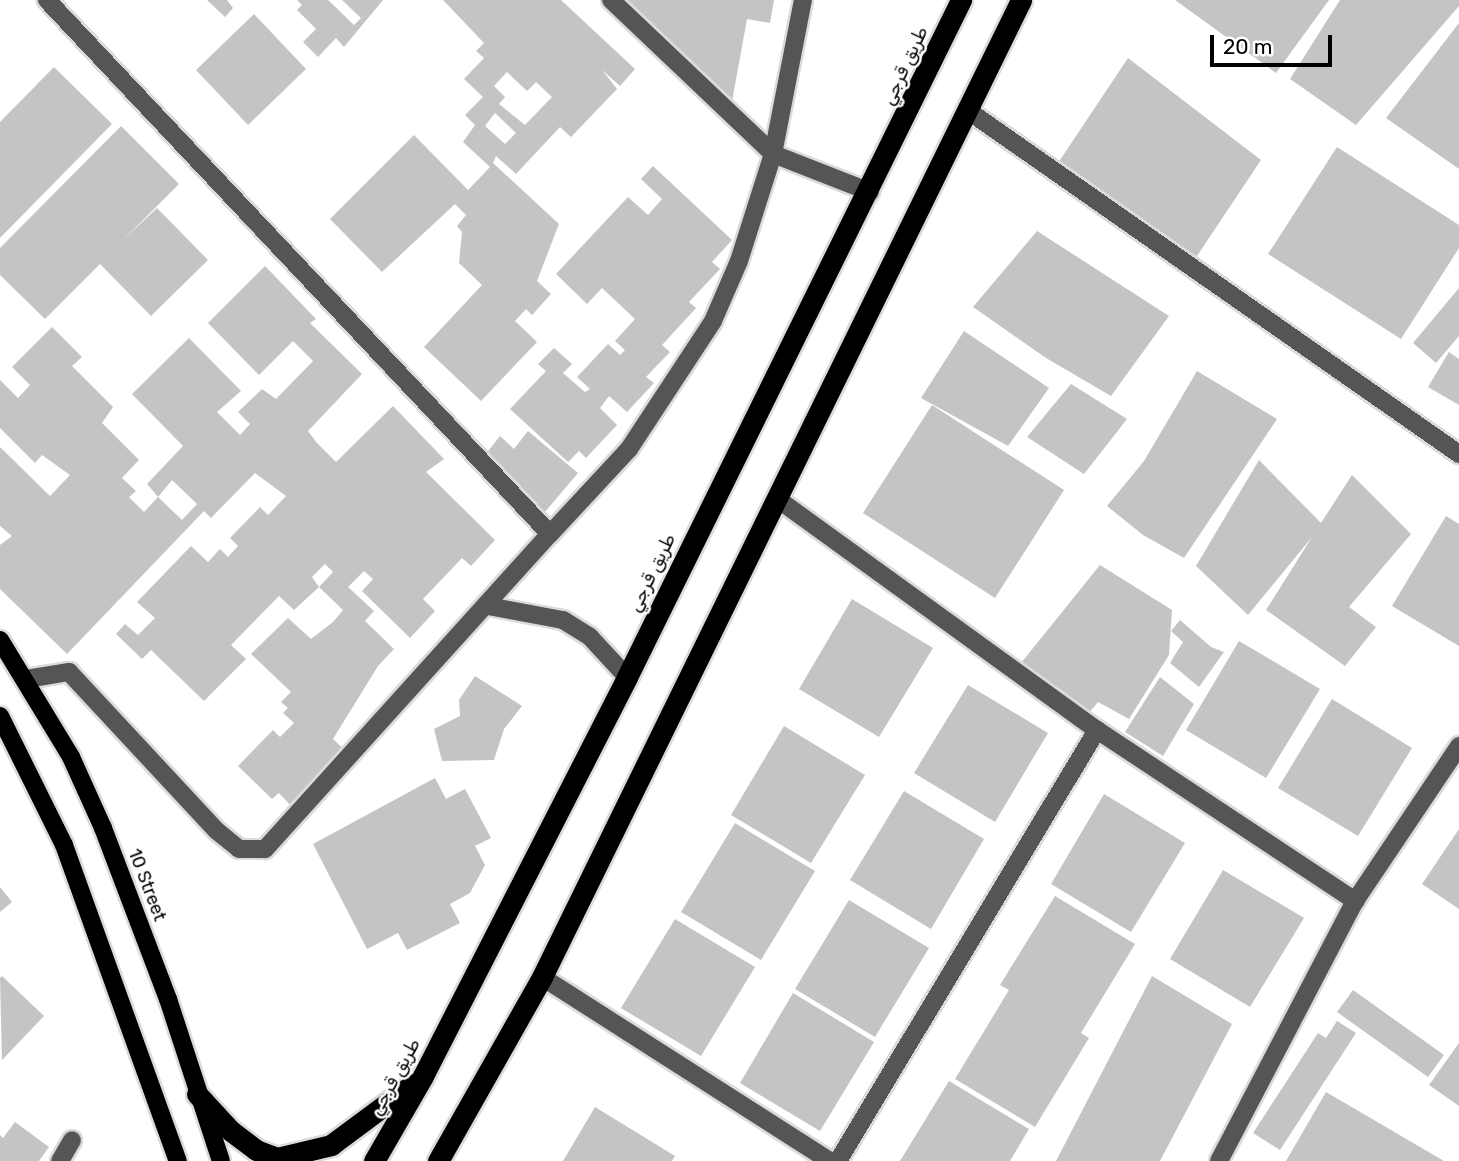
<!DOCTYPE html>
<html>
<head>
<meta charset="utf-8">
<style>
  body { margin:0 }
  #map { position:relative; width:1459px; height:1161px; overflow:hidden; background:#fff; font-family:Rubik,"Noto Naskh Arabic",sans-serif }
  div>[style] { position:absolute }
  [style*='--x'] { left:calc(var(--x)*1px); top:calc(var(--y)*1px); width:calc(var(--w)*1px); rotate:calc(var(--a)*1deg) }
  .building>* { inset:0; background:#c4c4c4 }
  .roads { filter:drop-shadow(2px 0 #dbdbdb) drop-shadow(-2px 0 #dbdbdb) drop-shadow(0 2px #dbdbdb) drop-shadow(0 -2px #dbdbdb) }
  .minor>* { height:18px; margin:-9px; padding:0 9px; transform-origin:9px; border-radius:9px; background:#555 }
  .major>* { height:18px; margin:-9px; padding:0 9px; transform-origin:9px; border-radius:9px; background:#000 }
  .highway>* { height:21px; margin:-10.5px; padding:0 10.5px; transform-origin:10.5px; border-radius:10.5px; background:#000 }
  span { translate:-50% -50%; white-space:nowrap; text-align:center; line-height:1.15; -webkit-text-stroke:5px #fff; paint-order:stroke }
  .street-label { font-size:18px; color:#000 }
  .scale { position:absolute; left:1210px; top:35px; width:122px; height:32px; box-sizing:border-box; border:4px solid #000; border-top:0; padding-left:9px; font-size:21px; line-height:24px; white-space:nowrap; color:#000; -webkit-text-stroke:5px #fff; paint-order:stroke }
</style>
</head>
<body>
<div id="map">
  <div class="building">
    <div style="clip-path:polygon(207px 0,227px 0,233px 8px,225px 17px)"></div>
    <div style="clip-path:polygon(297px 0,328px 0,354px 25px,361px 18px,342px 0,383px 0,344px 47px,336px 38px,318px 57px,303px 42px,316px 29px,297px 10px,302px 5px)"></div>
    <div style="clip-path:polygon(evenodd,443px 0,561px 0,635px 69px,620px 86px,602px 70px,617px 89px,571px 137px,560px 127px,516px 174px,496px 156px,493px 163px,559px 224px,537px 281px,551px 294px,532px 315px,526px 309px,515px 321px,537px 342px,481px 401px,424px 347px,482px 285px,459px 263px,462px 232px,457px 226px,466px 215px,455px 204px,382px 272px,330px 219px,414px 135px,468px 190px,490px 167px,463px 142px,475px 125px,465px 115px,483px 97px,464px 79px,484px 58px,476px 51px,484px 43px,443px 0,507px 72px,527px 91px,536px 82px,552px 97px,525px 125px,499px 104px,505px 97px,494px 86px,507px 72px,443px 0,495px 113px,516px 133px,505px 144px,485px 126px,495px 113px)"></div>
    <div style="clip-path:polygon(628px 0,774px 0,770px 23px,747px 19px,731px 107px)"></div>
    <div style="clip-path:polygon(1175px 0,1329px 0,1276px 73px)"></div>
    <div style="clip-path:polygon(1340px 0,1459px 0,1459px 6px,1356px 125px,1290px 79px)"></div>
    <div style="clip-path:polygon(254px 14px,306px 69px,248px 125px,196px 70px)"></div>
    <div style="clip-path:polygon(1459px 23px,1459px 169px,1386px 118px)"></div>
    <div style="clip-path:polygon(1128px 58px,1261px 160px,1195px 259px,1058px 163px)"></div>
    <div style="clip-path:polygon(54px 67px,112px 124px,0 238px,0 122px)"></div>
    <div style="clip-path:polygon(121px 126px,179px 184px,122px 241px,157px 208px,208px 260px,151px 316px,100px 264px,45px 319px,0 275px,0 248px)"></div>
    <div style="clip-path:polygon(1337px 147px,1459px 225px,1459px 248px,1401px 339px,1268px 254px)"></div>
    <div style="clip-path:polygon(653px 166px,732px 240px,712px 262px,720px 269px,689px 302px,696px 308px,662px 345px,670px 352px,646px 377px,654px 383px,627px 412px,609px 396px,600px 408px,617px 425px,586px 458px,579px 451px,568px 462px,510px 409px,546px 371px,538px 364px,554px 348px,572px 364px,563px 373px,585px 392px,590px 389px,577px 377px,608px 344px,620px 355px,625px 350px,615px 341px,635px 319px,602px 288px,587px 304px,556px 274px,628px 197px,648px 215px,662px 199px,641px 179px)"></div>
    <div style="clip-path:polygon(1037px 231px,1169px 316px,1111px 396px,1046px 358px,973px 307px)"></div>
    <div style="clip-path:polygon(265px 266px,316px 319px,310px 323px,362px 374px,308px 431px,317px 443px,336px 462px,393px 406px,444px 459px,426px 472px,495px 540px,471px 566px,462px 558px,423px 599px,435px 611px,410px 638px,362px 591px,373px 579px,364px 571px,348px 587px,374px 611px,365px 621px,394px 649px,378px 666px,333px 739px,346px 751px,292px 807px,279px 793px,272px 799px,238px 766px,273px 730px,280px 737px,294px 723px,283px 713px,288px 708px,281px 702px,291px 692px,251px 654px,288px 618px,311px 639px,333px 622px,343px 610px,319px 587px,333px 572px,325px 564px,312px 577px,319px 587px,294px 610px,279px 596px,231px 645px,246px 659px,204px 701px,151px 650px,142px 659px,116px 634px,125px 624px,138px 635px,155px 618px,137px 602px,191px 546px,208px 562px,220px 549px,228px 557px,238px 546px,230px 538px,260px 507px,268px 515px,286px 496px,255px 473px,211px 518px,204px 511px,67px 654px,0 589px,0 545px,12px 536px,0 526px,0 447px,50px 496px,70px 475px,42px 455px,35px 463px,0 428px,0 380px,18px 398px,30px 385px,12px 367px,52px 327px,82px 357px,72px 366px,113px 407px,102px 423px,139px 460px,122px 478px,136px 491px,129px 497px,144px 512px,158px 497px,182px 520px,197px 504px,172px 480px,158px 497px,147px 484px,183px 446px,132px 394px,189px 338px,241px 391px,217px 412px,240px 435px,250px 424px,238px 412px,262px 389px,276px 399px,313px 361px,293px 341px,259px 375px,208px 323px)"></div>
    <div style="clip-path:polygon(1459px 288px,1459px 336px,1436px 363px,1413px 343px)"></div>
    <div style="clip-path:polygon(964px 331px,1049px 388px,1008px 446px,921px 398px)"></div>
    <div style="clip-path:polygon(1449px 352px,1459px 359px,1459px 405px,1428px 387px)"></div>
    <div style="clip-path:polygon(1197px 371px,1277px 419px,1184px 558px,1143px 535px,1107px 506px,1144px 461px)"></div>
    <div style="clip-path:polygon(1071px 384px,1127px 419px,1084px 474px,1027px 437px)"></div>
    <div style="clip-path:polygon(932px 405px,1064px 490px,995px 598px,863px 513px)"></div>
    <div style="clip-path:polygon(528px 431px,578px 473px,539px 519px,485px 455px,500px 436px,514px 449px)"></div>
    <div style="clip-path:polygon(1259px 460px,1321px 523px,1352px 475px,1411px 534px,1349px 607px,1376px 627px,1345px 666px,1266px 610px,1312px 537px,1248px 615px,1196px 566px)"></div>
    <div style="clip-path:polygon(1446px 516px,1459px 524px,1459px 646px,1392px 606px)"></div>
    <div style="clip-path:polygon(1100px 565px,1172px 610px,1169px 655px,1129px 719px,1098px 702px,1087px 715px,1021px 663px)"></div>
    <div style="clip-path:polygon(852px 599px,933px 648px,879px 737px,799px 689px)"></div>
    <div style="clip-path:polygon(1180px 620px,1211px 647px,1224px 652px,1199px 687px,1170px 663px,1183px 642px,1171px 631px)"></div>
    <div style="clip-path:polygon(1239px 641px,1320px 689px,1266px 778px,1186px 730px)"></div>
    <div style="clip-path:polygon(475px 676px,522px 706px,504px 729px,494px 760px,442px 761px,434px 729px,460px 716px,459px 700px)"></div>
    <div style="clip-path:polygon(1160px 677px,1194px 704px,1163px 756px,1125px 732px)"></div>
    <div style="clip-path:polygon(968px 685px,1048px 733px,995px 822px,914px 773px)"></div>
    <div style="clip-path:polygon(1332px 699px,1412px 748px,1358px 836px,1278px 788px)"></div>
    <div style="clip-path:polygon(784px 726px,865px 775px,811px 863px,731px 815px)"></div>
    <div style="clip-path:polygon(435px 778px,446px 799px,465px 789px,491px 838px,475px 846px,485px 865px,470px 893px,450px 904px,460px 923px,407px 950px,398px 933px,367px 949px,313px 844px)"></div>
    <div style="clip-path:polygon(904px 791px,984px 839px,931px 929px,850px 880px)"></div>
    <div style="clip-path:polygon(1104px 794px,1185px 843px,1131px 932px,1051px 884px)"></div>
    <div style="clip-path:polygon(735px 823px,815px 871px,761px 960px,681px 912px)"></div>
    <div style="clip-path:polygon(1459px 829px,1459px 909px,1422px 884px)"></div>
    <div style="clip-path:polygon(1223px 870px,1304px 918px,1250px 1007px,1170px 959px)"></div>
    <div style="clip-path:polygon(0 887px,12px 902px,0 912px)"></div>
    <div style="clip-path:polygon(1055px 896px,1135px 944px,1081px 1033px,1089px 1038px,1035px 1127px,955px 1079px,1009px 990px,1000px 985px)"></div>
    <div style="clip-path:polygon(849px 900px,929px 948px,875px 1037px,795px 989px)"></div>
    <div style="clip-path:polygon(675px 919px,755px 967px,701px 1056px,621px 1008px)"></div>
    <div style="clip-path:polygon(2px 976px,44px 1016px,2px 1060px,0 978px)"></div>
    <div style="clip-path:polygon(1152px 976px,1232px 1024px,1160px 1161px,1056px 1161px)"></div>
    <div style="clip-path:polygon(1353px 990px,1444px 1055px,1428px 1077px,1337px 1012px)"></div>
    <div style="clip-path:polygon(793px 993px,874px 1042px,820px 1131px,740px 1083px)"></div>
    <div style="clip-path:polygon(1337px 1021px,1356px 1033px,1280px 1150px,1253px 1133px,1318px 1033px,1326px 1038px)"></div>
    <div style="clip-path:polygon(1459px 1043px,1459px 1106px,1429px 1085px)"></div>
    <div style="clip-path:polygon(949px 1081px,1029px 1129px,1010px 1161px,900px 1161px)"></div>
    <div style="clip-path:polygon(1326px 1092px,1444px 1161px,1286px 1161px)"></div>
    <div style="clip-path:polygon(595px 1107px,675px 1156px,672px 1161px,563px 1161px)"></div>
    <div style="clip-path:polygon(15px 1122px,49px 1147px,39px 1161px,0 1161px,0 1135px,3px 1138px)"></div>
  </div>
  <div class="roads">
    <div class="minor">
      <div style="--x:611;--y:0;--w:224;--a:43.5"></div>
      <div style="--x:773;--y:154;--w:104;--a:21.4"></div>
      <div style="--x:970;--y:112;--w:597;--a:34.97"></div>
      <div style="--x:779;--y:500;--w:392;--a:35.9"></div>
      <div style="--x:1097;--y:730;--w:310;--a:33.5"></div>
      <div style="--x:550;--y:534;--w:116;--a:-47.1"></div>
      <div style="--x:629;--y:449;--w:153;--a:-56.7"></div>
      <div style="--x:713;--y:321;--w:65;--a:-66.6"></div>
      <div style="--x:739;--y:261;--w:112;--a:-72.4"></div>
      <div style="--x:773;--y:154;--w:157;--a:-79"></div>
      <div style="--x:488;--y:606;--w:76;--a:10.6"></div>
      <div style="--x:563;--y:620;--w:32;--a:32"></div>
      <div style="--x:590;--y:637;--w:54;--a:47.2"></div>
      <div style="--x:26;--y:679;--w:44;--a:-9.2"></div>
      <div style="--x:69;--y:672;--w:217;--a:47.1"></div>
      <div style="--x:217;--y:831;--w:28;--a:39"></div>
      <div style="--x:239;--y:849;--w:26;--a:0"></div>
      <div style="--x:265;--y:849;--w:425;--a:-47.9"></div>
      <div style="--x:550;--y:534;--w:734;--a:-133.29"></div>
      <div style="--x:542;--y:977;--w:342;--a:32.6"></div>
      <div style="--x:60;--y:1161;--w:24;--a:-60"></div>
      <div style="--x:838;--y:1161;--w:503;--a:-59"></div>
      <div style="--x:1219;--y:1161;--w:293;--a:-62.4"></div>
      <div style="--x:1355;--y:901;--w:187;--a:-56.1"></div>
    </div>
    <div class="major">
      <div style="--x:0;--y:640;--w:137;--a:58.7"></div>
      <div style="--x:71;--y:757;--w:78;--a:65.7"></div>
      <div style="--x:103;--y:828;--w:183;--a:69.2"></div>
      <div style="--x:168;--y:999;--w:170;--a:71.9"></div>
      <div style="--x:0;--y:716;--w:144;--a:63.6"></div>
      <div style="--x:64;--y:845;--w:336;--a:70.2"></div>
    </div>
    <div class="highway">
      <div style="--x:197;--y:1094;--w:50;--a:47.4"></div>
      <div style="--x:231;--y:1131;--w:31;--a:37"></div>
      <div style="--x:256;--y:1150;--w:22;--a:21"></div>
      <div style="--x:277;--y:1158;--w:56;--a:-13.5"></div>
      <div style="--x:331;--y:1145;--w:102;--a:-36.6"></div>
      <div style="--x:374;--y:1161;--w:98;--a:-60"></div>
      <div style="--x:423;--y:1076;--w:448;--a:-62.9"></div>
      <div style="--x:627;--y:677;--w:755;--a:-63.74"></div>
      <div style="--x:438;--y:1161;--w:211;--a:-60.5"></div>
      <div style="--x:542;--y:977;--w:1088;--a:-63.88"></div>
    </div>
  </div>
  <div class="street-label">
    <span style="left:905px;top:66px;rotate:-65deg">طريق قرجي</span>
    <span style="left:652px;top:573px;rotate:-64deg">طريق قرجي</span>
    <span style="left:147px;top:885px;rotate:69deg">10 Street</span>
    <span style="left:395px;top:1077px;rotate:-61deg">طريق قرجي</span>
  </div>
  <div class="scale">20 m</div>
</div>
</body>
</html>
